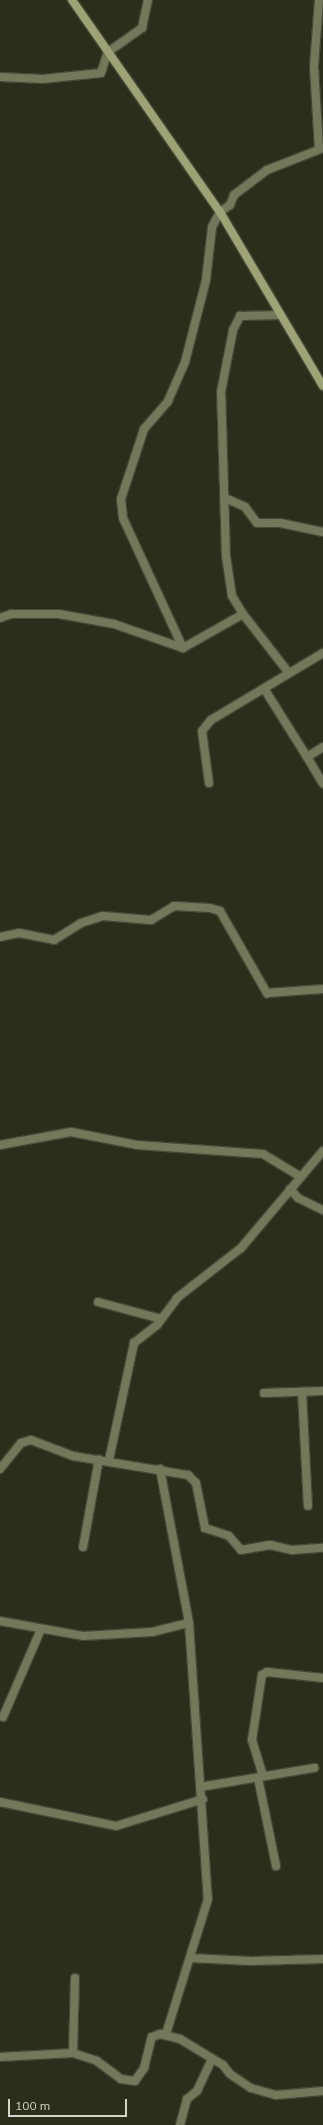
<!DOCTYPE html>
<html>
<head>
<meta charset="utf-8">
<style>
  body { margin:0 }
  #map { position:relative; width:323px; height:2125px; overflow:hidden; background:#2b2e1b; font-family:Mulish,sans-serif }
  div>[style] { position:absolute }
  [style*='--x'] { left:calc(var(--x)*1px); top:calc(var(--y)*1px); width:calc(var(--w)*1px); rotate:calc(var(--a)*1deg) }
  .roads { filter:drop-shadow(1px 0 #464937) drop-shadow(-1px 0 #464937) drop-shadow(0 1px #464937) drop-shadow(0 -1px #464937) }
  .minor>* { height:8px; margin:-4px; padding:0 4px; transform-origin:4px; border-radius:4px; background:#74785b }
  .secondary>* { height:8px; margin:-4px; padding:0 4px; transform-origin:4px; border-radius:4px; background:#9da375 }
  span { translate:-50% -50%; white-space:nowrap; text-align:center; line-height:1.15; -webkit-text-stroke:4px #2b2e1b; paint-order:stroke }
  .scale { position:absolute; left:8px; top:2099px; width:119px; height:18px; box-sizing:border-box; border:2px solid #d5d6cb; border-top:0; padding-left:5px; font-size:12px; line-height:14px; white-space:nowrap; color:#d5d6cb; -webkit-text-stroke:3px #2b2e1b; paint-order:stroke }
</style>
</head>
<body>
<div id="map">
  <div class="roads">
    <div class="minor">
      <div style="--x:319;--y:0;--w:67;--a:94.3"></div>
      <div style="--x:314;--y:67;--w:81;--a:86.5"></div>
      <div style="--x:0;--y:77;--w:43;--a:2.7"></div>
      <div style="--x:43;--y:79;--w:58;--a:-5.9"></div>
      <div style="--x:101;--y:73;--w:22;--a:-72"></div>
      <div style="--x:108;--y:52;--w:42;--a:-35.2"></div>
      <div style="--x:142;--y:28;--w:29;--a:-78"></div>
      <div style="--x:225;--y:498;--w:22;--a:24"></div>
      <div style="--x:245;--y:507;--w:20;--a:53"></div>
      <div style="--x:257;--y:523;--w:23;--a:0"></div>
      <div style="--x:280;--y:523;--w:44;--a:11.8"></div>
      <div style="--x:243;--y:614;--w:21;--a:-121"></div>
      <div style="--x:232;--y:596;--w:40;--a:-98.5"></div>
      <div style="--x:226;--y:556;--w:164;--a:-91.7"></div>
      <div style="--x:221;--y:392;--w:63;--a:-79"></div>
      <div style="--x:233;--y:330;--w:16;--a:-63"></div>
      <div style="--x:240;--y:316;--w:40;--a:-1.4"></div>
      <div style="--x:0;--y:618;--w:12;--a:-20"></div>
      <div style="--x:11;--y:614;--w:48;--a:0"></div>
      <div style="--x:59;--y:614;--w:56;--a:10.3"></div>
      <div style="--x:114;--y:624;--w:73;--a:19.2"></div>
      <div style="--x:183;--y:648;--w:69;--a:-29.5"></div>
      <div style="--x:243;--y:614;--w:75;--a:52.1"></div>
      <div style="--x:183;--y:648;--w:143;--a:-114.8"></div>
      <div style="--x:123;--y:518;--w:19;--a:-96"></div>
      <div style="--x:121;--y:499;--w:74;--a:-71.8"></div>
      <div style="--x:144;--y:429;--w:37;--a:-49"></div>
      <div style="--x:168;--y:401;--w:43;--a:-66.4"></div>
      <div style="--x:185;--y:362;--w:85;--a:-75.6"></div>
      <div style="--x:206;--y:280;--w:53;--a:-83.5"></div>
      <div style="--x:212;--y:227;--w:17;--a:-62"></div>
      <div style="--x:220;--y:212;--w:12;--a:-35"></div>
      <div style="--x:230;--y:205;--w:11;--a:-68"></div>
      <div style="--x:234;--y:195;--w:41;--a:-37.1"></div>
      <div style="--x:267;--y:170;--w:60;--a:-21.4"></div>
      <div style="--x:265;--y:690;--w:79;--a:57.9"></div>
      <div style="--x:323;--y:747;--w:19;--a:148"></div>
      <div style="--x:307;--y:757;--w:31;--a:59"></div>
      <div style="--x:209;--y:783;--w:52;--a:-97.7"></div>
      <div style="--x:202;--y:731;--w:14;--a:-51"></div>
      <div style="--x:211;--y:720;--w:131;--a:-30.9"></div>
      <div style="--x:0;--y:937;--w:19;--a:-12"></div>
      <div style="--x:19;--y:933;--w:36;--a:11"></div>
      <div style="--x:54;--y:940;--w:32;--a:-32"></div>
      <div style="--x:81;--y:923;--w:23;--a:-18"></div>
      <div style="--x:103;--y:916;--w:48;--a:4.8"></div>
      <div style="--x:151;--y:920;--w:27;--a:-31"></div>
      <div style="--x:174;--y:906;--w:36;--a:3"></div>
      <div style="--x:210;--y:908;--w:10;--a:17"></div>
      <div style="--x:220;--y:911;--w:95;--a:60.2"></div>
      <div style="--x:267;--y:993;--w:56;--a:-4.1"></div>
      <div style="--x:0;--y:1145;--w:72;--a:-10.4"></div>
      <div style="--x:71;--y:1132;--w:67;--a:11.1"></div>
      <div style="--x:137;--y:1145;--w:126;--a:4.1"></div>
      <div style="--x:263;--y:1154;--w:44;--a:31.2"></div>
      <div style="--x:290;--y:1189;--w:12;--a:48"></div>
      <div style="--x:298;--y:1198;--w:28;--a:26"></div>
      <div style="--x:98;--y:1302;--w:65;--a:15.1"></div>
      <div style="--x:302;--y:1392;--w:114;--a:87"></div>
      <div style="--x:264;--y:1393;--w:59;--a:-1.9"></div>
      <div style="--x:109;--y:1460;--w:120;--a:-77.9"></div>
      <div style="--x:134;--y:1343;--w:29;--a:-38"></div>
      <div style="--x:157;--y:1325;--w:34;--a:-53"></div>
      <div style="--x:177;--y:1298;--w:81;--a:-38"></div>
      <div style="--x:241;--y:1248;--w:127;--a:-49.8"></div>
      <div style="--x:0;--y:1469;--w:33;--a:-51"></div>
      <div style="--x:21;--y:1443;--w:10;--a:-17"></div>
      <div style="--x:31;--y:1440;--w:45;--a:20.9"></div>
      <div style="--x:73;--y:1456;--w:117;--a:9.4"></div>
      <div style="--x:188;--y:1475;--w:11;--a:45"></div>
      <div style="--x:196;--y:1483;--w:46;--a:78.7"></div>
      <div style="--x:205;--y:1528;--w:25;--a:18"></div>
      <div style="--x:229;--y:1536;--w:18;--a:49"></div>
      <div style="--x:241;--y:1550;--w:29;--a:-10"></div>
      <div style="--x:270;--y:1545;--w:23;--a:13"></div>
      <div style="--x:292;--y:1550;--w:31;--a:-4"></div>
      <div style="--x:160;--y:1469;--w:157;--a:79.3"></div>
      <div style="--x:189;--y:1623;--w:277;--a:86.1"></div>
      <div style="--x:208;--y:1899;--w:141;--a:107.3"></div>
      <div style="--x:83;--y:1547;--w:89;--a:-79.7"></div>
      <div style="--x:0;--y:1621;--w:84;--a:10.2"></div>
      <div style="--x:83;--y:1636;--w:69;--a:-3.3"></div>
      <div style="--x:152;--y:1632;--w:38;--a:-14"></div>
      <div style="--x:3;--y:1717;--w:96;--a:-66.6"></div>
      <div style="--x:263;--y:1776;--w:38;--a:-107"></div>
      <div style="--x:252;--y:1740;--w:66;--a:-81.3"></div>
      <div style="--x:262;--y:1675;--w:6;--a:-31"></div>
      <div style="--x:267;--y:1672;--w:56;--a:6.1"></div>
      <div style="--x:258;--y:1778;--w:90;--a:78.4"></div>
      <div style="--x:200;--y:1787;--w:116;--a:-9.5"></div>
      <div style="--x:0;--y:1802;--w:118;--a:11.7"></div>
      <div style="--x:116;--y:1826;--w:91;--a:-17.2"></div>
      <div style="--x:190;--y:1958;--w:61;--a:2.8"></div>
      <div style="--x:251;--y:1961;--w:72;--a:-1.6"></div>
      <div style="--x:73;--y:2053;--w:75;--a:-88.5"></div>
      <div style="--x:0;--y:2057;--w:73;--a:-3.1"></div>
      <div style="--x:73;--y:2053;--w:25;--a:18"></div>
      <div style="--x:97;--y:2061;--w:30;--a:37"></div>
      <div style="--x:121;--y:2079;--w:14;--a:8"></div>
      <div style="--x:135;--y:2081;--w:16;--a:-55"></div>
      <div style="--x:144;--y:2068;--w:32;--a:-76"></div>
      <div style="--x:152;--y:2037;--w:9;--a:-21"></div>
      <div style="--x:160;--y:2034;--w:21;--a:14"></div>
      <div style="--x:180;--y:2039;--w:50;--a:31.2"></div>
      <div style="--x:223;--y:2065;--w:11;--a:52"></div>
      <div style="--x:230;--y:2074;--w:25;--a:34"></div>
      <div style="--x:251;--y:2088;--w:26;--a:16"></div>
      <div style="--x:276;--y:2095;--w:47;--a:-4.9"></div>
      <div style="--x:180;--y:2125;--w:27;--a:-75"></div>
      <div style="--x:187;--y:2099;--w:13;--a:-39"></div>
      <div style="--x:197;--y:2091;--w:35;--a:-65"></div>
    </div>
    <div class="secondary">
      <div style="--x:72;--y:0;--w:259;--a:55.1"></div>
      <div style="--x:220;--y:212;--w:202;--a:59.4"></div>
    </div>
  </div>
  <div class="scale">100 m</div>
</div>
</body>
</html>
